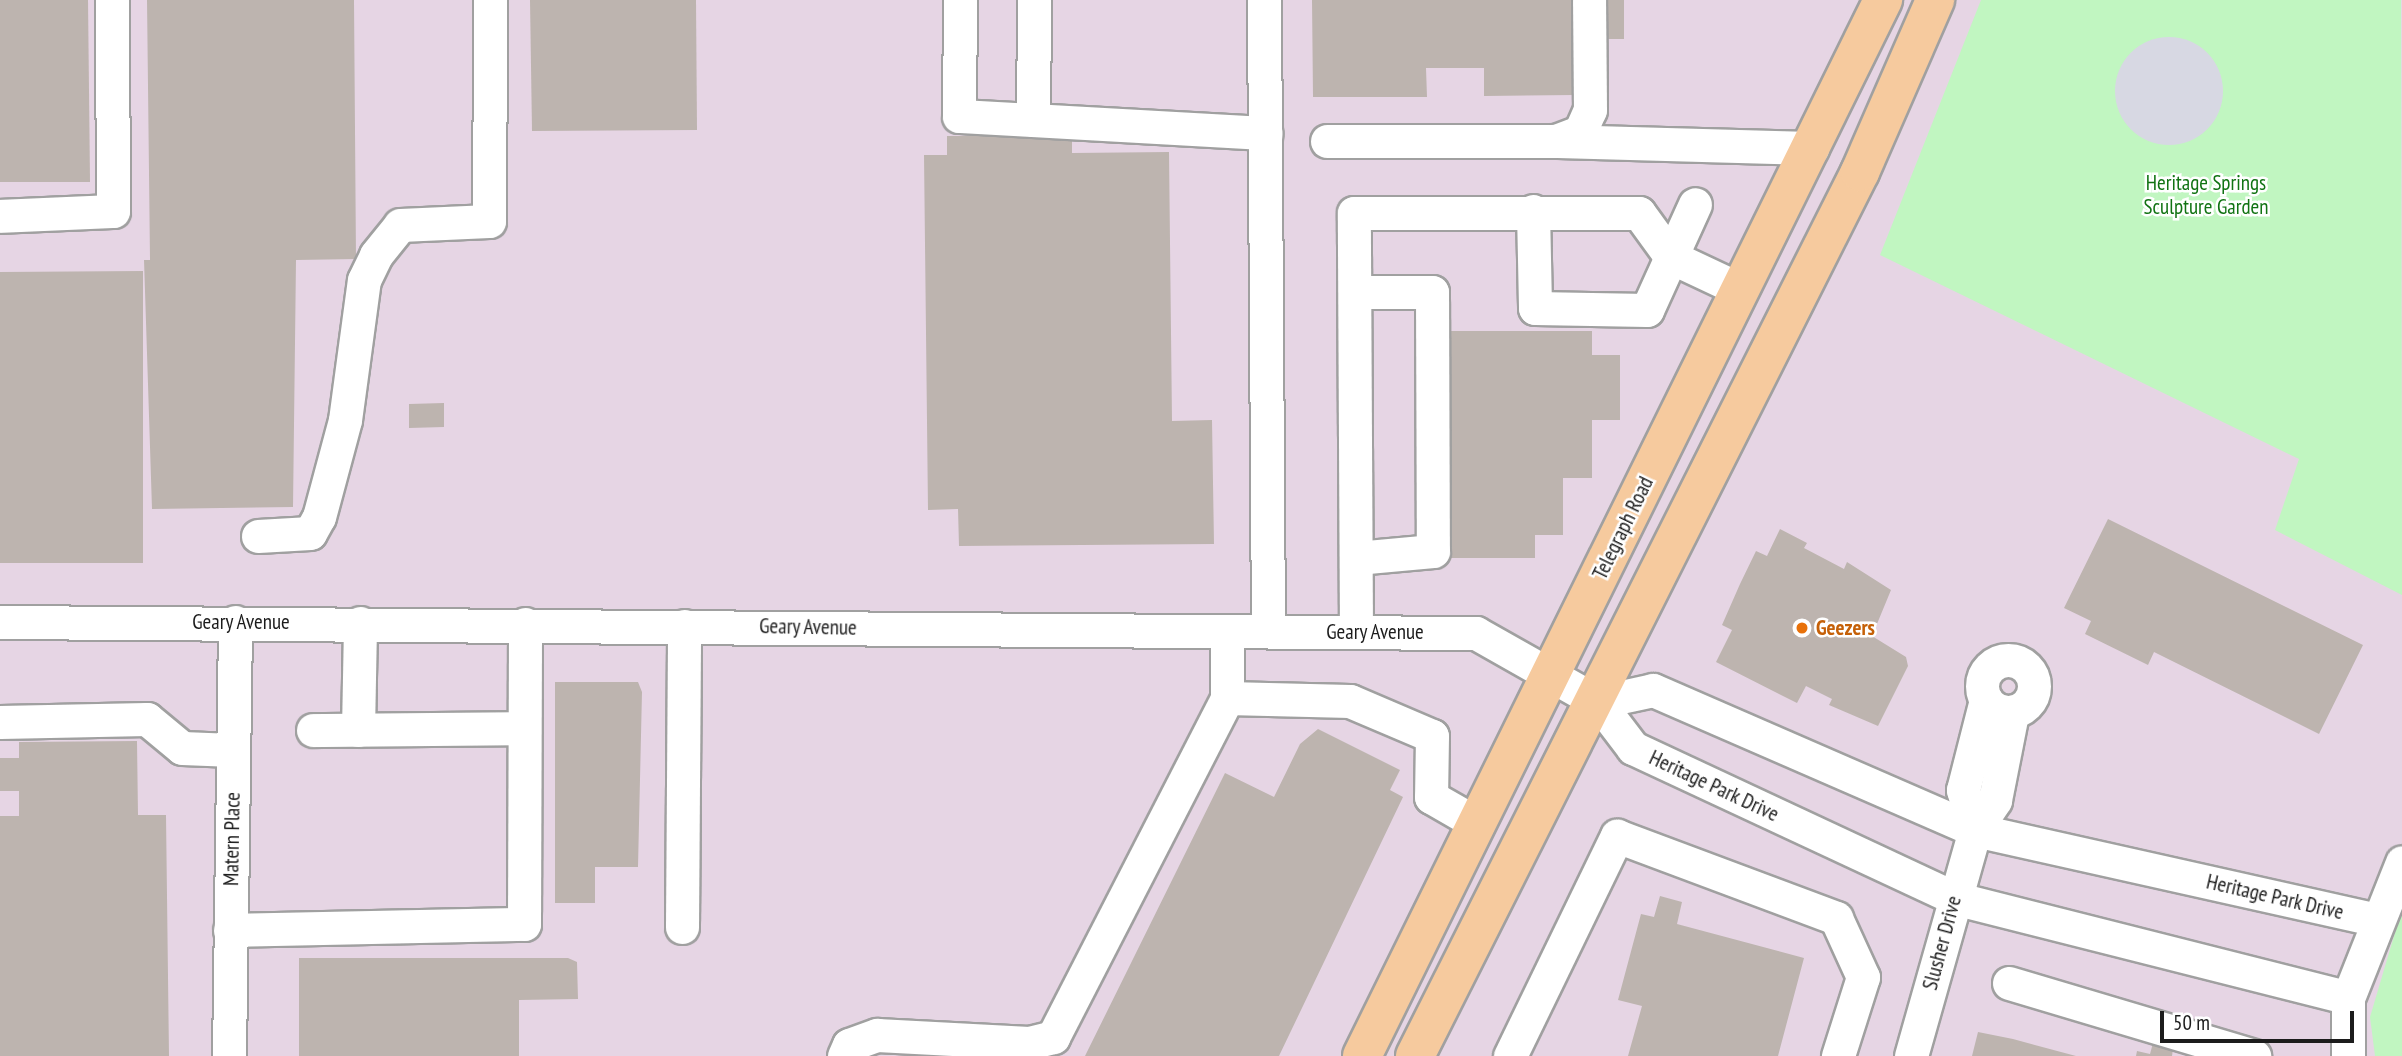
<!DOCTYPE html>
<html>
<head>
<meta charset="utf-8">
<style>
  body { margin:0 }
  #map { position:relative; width:2402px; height:1056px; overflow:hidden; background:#ede9e2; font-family:"PT Sans Narrow",sans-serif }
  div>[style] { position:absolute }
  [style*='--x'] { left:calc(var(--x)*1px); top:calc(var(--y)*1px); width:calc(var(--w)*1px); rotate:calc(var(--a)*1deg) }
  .industrial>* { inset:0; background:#e6d5e4 }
  .park>* { inset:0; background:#c1f6c1 }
  .plaza>* { inset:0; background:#d7d8e3 }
  .round { border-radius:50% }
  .building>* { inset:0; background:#bdb4af }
  .roads { filter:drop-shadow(2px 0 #a0a0a0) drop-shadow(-2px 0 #a0a0a0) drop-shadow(0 2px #a0a0a0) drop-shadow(0 -2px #a0a0a0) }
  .minor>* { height:33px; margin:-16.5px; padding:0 16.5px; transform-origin:16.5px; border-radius:16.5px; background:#fff }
  .minor>.ring { margin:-16.5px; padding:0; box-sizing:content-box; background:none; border:33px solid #fff; border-radius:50% }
  .major>* { height:38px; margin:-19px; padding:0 19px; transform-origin:19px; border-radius:19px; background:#f6ca9e }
  .dots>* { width:19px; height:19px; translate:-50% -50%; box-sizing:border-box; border:4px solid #fff; border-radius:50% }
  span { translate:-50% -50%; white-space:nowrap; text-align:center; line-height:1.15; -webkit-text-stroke:5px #fff; paint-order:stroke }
  .park-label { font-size:21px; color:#117313 }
  .street-label { font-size:21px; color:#1c1c1c }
  .food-label { font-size:21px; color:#c56008; font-weight:700 }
  .left { translate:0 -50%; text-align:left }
  .scale { position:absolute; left:2160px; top:1011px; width:194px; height:32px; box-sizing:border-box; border:4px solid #1c1c1c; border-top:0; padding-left:9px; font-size:21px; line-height:24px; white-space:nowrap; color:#1c1c1c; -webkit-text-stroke:5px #fff; paint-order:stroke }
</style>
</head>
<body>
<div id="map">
  <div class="industrial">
    <div style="clip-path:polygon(0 0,2402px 0,2402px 1056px,0 1056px)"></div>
  </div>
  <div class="park">
    <div style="clip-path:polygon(1981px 0,2401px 0,2402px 595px,2275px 530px,2299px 459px,1880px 255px)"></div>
    <div style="clip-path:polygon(2402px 909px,2402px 1056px,2375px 1056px,2370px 1017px)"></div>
  </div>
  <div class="plaza">
    <div class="round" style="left:2115px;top:37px;width:108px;height:108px"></div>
  </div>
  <div class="building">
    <div style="clip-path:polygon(0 0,88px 0,90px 182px,0 182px)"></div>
    <div style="clip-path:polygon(147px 0,354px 0,356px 259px,296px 260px,293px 507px,152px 509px,144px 260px,150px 260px)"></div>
    <div style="clip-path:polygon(530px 0,696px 0,697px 130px,532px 131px)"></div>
    <div style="clip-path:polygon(1312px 0,1573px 0,1574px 95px,1484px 96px,1484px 68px,1426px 68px,1427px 97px,1313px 97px)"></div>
    <div style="clip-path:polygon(1600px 0,1624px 0,1624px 39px,1600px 39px)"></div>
    <div style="clip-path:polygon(1072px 135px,1072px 153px,1169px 152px,1172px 421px,1212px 420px,1214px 544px,959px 546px,958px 509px,928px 510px,924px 155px,947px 155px,947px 136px)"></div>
    <div style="clip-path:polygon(143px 271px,143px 563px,0 563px,0 272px)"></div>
    <div style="clip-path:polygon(1449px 331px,1592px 331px,1592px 355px,1620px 355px,1620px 420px,1592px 420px,1592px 478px,1563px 478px,1563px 535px,1535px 535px,1535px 558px,1449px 558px)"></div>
    <div style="clip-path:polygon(444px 403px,444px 427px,409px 428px,409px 404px)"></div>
    <div style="clip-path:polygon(2108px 519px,2363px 645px,2319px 734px,2154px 652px,2148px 665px,2085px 634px,2091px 621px,2064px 608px)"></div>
    <div style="clip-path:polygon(1780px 529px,1807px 543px,1804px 548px,1844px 569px,1847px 562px,1891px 590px,1872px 636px,1906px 657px,1908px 666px,1878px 726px,1829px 705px,1832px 699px,1806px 686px,1797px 703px,1716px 662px,1732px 630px,1722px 625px,1740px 584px,1756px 551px,1767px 556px)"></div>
    <div style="clip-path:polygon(555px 682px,638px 682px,642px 692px,638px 867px,595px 867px,595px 903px,555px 903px)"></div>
    <div style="clip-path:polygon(1318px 729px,1400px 770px,1390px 790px,1403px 797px,1279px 1056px,1085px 1056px,1225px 773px,1274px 797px,1300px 744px)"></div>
    <div style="clip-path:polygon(137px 741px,138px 815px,166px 815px,169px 1056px,0 1056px,0 816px,19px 816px,19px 791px,0 791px,0 758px,19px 758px,19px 742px)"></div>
    <div style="clip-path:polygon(1660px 896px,1682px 902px,1677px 924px,1804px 958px,1778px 1056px,1628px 1056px,1642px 1006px,1618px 1000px,1641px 914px,1654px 917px)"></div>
    <div style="clip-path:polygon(299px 958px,568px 958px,577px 962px,578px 999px,519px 1000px,519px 1056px,299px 1056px)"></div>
    <div style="clip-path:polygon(1978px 1032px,2013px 1039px,2076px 1056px,1972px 1056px)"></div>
    <div style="clip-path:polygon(2153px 1043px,2173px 1049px,2172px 1056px,2136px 1056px,2137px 1051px,2150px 1054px)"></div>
  </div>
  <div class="roads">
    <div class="minor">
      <div style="--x:960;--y:0;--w:116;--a:90.5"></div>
      <div style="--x:959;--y:116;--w:307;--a:3.2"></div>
      <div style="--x:1264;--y:0;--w:631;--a:89.64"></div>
      <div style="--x:1033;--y:120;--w:120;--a:-89.5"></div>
      <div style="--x:1327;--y:141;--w:229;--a:0"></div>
      <div style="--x:1556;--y:141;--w:26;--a:-21"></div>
      <div style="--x:1580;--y:132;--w:24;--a:-66"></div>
      <div style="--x:1590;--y:110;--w:110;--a:-90.5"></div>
      <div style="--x:1556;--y:141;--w:256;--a:1.6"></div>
      <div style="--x:1533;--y:211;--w:97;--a:88.8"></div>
      <div style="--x:1535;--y:308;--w:112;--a:1"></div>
      <div style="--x:1647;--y:310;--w:116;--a:-65.6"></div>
      <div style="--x:0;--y:216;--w:113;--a:-2.5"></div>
      <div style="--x:113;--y:211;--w:211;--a:-90.3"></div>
      <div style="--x:1356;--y:292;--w:76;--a:0"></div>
      <div style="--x:1432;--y:292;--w:259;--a:89.8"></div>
      <div style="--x:1433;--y:551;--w:77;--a:174.8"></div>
      <div style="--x:258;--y:536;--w:52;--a:-3.3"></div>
      <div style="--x:310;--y:533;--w:18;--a:-61"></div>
      <div style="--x:319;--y:517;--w:100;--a:-75"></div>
      <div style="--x:345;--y:420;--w:141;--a:-82.3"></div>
      <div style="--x:364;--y:280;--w:28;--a:-64"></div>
      <div style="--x:376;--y:255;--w:38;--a:-51"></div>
      <div style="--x:400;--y:225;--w:89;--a:-2.6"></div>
      <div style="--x:489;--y:221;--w:221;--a:-89.7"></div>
      <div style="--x:0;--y:622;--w:1476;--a:0.43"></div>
      <div style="--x:1476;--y:633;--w:140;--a:29.5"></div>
      <div style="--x:1598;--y:702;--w:58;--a:52.7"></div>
      <div style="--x:1633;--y:748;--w:354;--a:25"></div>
      <div style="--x:1954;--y:898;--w:406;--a:14.2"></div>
      <div style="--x:1356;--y:632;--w:419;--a:-90.3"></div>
      <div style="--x:1354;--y:213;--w:285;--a:0"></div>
      <div style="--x:1639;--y:213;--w:54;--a:54"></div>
      <div style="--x:1671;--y:257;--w:77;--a:25.2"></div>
      <div class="ring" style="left:1982px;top:660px;width:19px;height:19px"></div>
      <div style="--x:1227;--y:698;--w:123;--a:1.4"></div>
      <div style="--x:1350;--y:701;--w:89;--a:23.1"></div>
      <div style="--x:1432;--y:736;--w:61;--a:90.9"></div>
      <div style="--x:1431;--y:797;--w:54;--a:29.9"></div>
      <div style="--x:1598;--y:702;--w:56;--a:-12.3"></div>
      <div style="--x:1653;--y:690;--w:351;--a:23.5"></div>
      <div style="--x:1975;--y:830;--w:411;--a:12.6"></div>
      <div style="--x:0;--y:722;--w:147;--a:-1.2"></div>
      <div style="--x:147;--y:719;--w:45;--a:39.6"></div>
      <div style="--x:182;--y:748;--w:51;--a:2.2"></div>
      <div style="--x:313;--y:730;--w:211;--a:-0.5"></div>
      <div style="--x:358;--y:730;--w:107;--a:-88.9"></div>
      <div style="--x:1975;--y:830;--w:42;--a:-106.7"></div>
      <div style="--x:1963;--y:790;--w:93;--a:-75.7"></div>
      <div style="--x:682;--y:927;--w:301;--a:-89.6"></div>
      <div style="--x:230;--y:930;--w:294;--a:-1.2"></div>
      <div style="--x:524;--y:924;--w:300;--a:-89.8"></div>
      <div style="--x:2009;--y:983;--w:256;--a:16.6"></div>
      <div style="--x:229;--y:1056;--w:434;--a:-89.2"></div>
      <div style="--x:844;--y:1056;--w:12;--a:-66"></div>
      <div style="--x:849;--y:1045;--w:30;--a:-20"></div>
      <div style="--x:877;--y:1035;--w:152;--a:3"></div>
      <div style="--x:1029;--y:1043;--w:25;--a:-14"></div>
      <div style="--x:1053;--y:1037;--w:381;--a:-62.8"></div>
      <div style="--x:1227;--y:698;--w:67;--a:-90"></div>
      <div style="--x:1510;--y:1056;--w:245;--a:-64.1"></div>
      <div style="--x:1617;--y:836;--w:234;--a:20.5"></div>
      <div style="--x:1836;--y:918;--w:65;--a:65.4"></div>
      <div style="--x:1863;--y:977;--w:83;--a:107.6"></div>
      <div style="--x:1911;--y:1056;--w:235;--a:-74.2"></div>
      <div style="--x:1975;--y:830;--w:36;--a:-56"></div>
      <div style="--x:1995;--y:800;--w:89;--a:-78.9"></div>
      <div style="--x:2348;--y:1056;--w:58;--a:-90"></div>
      <div style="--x:2348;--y:998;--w:146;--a:-68.3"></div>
    </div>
    <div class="major">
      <div style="--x:1362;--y:1056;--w:1178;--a:-63.74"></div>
      <div style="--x:1415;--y:1056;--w:990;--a:-63.28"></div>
      <div style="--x:1860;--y:172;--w:188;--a:-66.4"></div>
    </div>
  </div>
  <div class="dots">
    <div style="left:1802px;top:628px;background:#e8710a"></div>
  </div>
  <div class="park-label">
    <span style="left:2206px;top:195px">Heritage Springs<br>Sculpture Garden</span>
  </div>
  <div class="street-label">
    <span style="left:1623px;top:528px;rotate:-64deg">Telegraph Road</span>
    <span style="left:241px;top:622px">Geary Avenue</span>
    <span style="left:808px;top:627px;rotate:1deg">Geary Avenue</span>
    <span style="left:1375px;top:632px">Geary Avenue</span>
    <span style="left:1714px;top:786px;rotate:25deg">Heritage Park Drive</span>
    <span style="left:232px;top:839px;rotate:-89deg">Matern Place</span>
    <span style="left:2275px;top:897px;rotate:13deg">Heritage Park Drive</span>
    <span style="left:1942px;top:943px;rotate:-75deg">Slusher Drive</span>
  </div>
  <div class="food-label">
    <span class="left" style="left:1816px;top:628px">Geezers</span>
  </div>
  <div class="scale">50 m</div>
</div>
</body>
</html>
